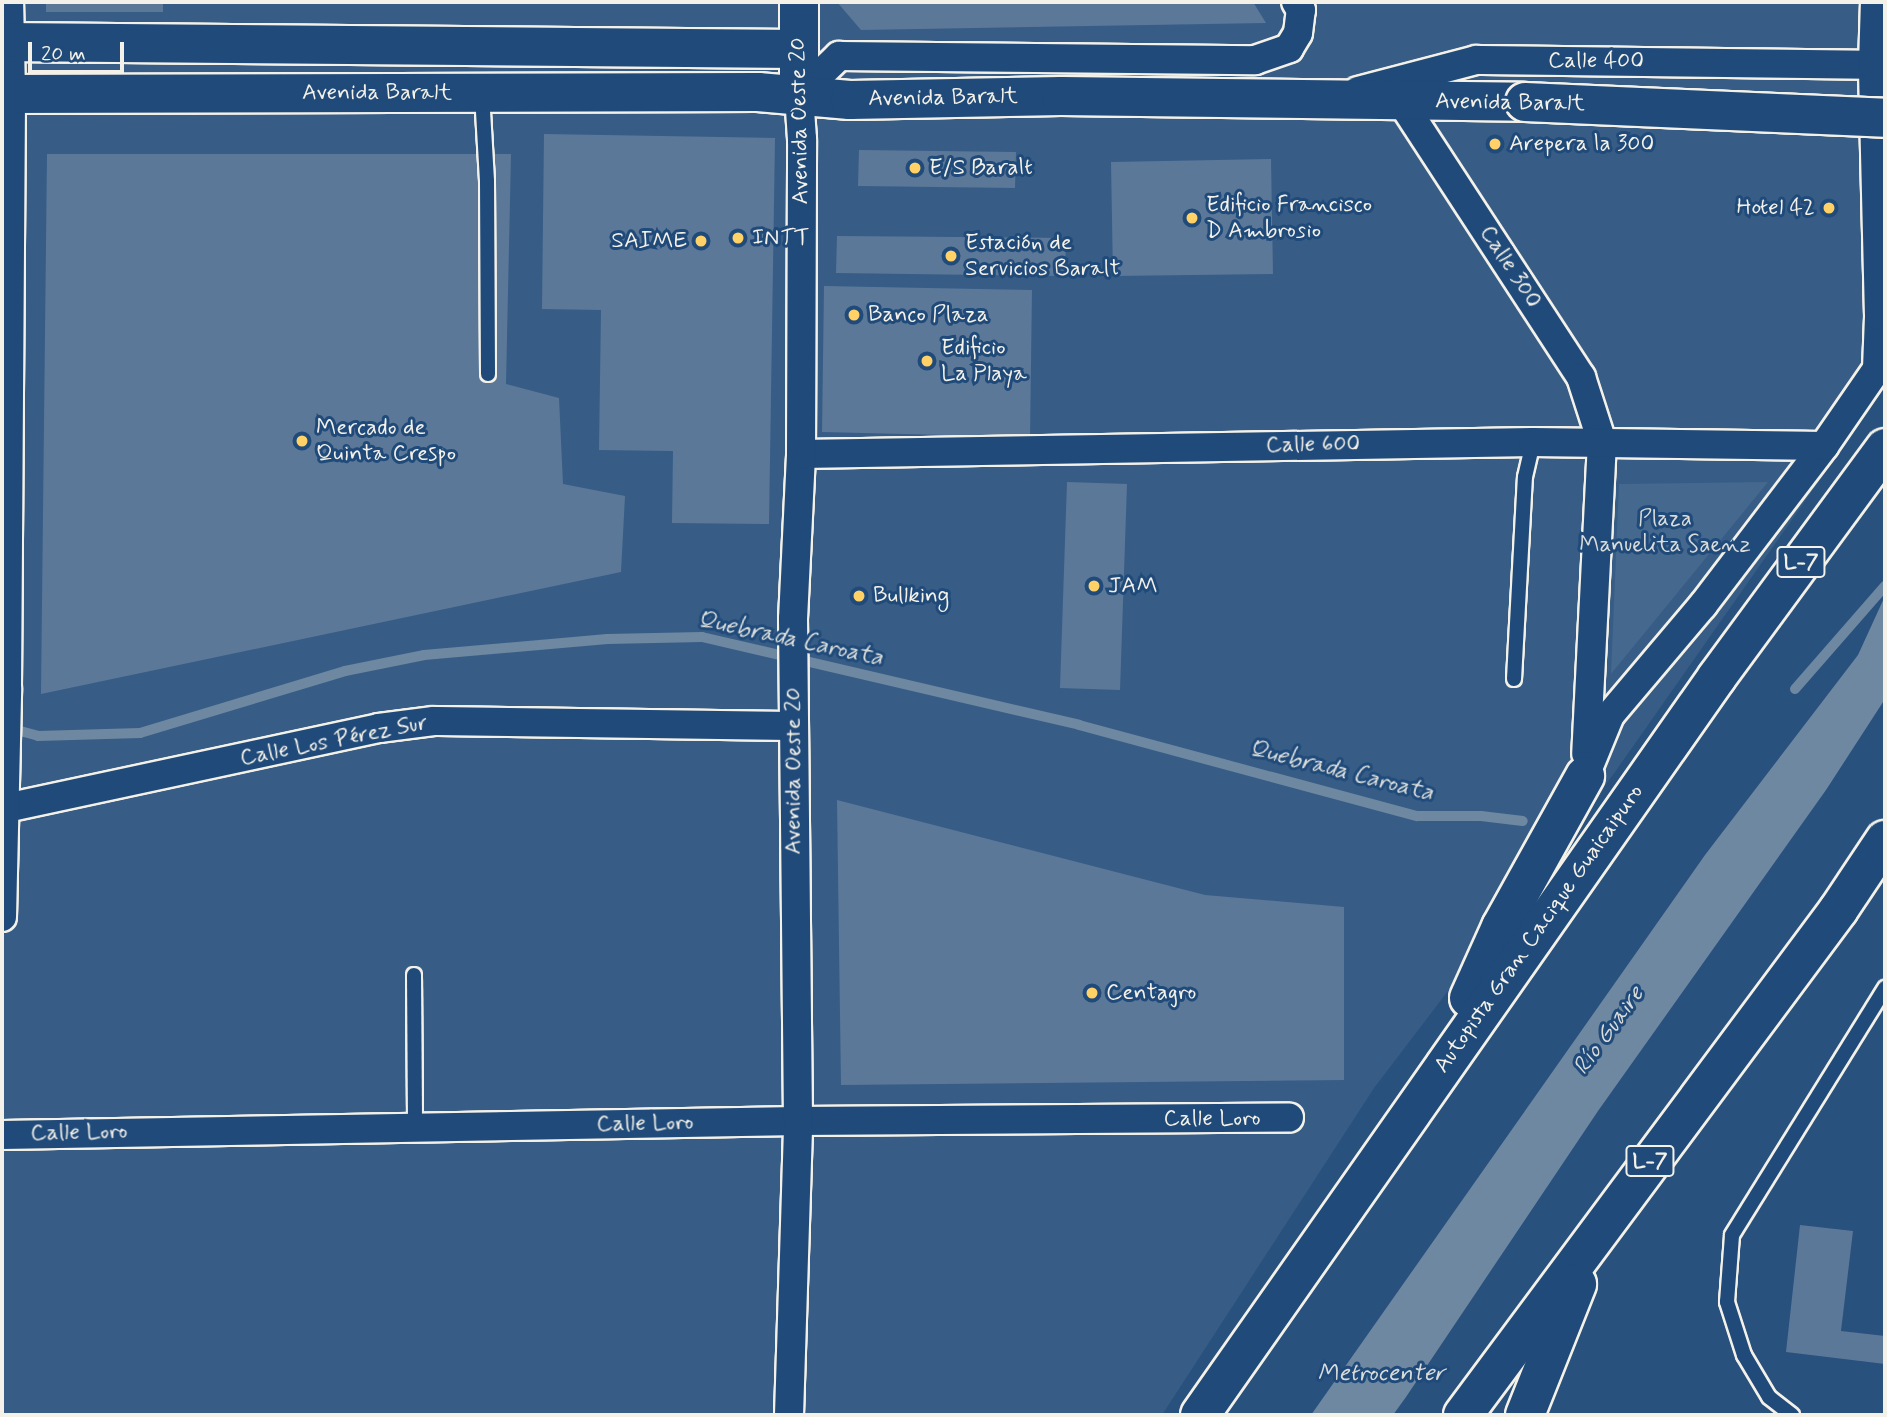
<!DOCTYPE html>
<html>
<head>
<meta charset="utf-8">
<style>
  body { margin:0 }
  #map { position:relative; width:1887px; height:1417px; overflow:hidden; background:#28517e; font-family:Mynerve,sans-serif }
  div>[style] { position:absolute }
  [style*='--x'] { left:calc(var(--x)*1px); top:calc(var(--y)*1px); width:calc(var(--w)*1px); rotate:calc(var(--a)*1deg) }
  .built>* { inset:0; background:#375d86 }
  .green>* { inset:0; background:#45688e }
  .water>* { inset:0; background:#6e88a2 }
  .stream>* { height:10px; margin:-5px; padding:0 5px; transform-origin:5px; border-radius:5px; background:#6e88a2 }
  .building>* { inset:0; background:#5b7899 }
  .roads { filter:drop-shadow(2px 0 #f4f1e8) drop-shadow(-2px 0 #f4f1e8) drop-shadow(0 2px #f4f1e8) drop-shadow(0 -2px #f4f1e8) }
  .lane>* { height:14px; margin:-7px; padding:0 7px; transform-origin:7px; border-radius:7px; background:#1f4a7a }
  .street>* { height:28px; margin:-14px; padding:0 14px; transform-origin:14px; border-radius:14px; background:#1f4a7a }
  .secondary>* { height:38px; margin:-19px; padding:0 19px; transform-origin:19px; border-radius:19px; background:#1f4a7a }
  .highway>* { height:38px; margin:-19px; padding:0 19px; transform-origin:19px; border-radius:19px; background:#1f4a7a }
  .bridges { filter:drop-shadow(2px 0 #f4f1e8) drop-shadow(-2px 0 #f4f1e8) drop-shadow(0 2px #f4f1e8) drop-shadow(0 -2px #f4f1e8) }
  .secondary-bridge>* { height:38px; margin:-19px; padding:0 19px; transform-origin:19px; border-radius:19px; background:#1f4a7a }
  .dots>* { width:19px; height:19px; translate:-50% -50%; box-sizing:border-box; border:4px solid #1f4a7a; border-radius:50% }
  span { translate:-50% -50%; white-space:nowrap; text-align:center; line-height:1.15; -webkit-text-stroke:6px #1f4a7a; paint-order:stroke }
  .shield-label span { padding:2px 5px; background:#1f4a7a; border:2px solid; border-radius:5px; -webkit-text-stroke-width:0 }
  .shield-label { font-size:21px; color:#f4f1e8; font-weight:700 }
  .street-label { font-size:23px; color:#f4f1e8 }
  .poi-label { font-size:23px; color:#f4f1e8 }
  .left { translate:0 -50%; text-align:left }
  .right { translate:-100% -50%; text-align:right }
  .park-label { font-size:23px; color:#dadcda }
  .water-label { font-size:24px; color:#d9dcda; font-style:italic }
  .frame { position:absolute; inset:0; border:4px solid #f4f1e8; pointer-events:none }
  .scale { position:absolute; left:28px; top:42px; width:96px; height:32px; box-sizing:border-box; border:4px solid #f4f1e8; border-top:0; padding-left:9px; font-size:21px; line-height:24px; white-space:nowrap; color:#f4f1e8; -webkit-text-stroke:5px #1f4a7a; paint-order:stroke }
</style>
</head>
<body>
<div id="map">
  <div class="built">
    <div style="clip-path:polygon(2px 2px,1885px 2px,1885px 387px,1615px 772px,1374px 1088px,1162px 1415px,2px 1415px)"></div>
  </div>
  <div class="green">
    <div style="clip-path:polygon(1768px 482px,1611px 674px,1619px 484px)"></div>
  </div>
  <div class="water">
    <div style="clip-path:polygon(1885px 596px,1885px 699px,1826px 790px,1598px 1111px,1406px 1397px,1393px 1415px,1311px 1415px,1705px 855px,1858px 655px)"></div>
  </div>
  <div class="stream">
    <div style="--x:1795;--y:689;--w:137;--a:-48.9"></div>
    <div style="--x:9;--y:728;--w:30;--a:15"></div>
    <div style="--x:38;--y:736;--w:102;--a:-1.7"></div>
    <div style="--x:140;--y:733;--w:214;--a:-16.8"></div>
    <div style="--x:345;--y:671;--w:81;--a:-11.4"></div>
    <div style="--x:424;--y:655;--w:184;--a:-5"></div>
    <div style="--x:607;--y:639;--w:95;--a:-1.2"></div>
    <div style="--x:702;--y:637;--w:387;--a:13.1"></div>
    <div style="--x:1079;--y:725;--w:350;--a:15.1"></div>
    <div style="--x:1417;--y:816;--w:64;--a:0"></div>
    <div style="--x:1481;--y:816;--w:42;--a:6.8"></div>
  </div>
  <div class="building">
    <div style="clip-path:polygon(46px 2px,163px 2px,163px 12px,46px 12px)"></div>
    <div style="clip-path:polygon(837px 2px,1253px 2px,1266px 23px,861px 30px)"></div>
    <div style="clip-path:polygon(544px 134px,775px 138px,769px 524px,672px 523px,673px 451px,599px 450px,601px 310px,542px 309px)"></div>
    <div style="clip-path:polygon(859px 150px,1016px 152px,1015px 188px,858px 186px)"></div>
    <div style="clip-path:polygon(47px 154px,511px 154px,506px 384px,559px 398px,563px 484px,625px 496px,621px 572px,41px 694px)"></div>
    <div style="clip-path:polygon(1271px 159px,1273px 274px,1113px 276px,1111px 162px)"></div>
    <div style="clip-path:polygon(837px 236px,1066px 238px,1065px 276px,836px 273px)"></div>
    <div style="clip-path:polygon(824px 286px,1032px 290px,1030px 437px,822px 432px)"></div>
    <div style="clip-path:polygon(1067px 482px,1127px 484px,1120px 690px,1060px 688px)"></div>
    <div style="clip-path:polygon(837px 800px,1205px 895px,1344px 907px,1344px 1080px,841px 1085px)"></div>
    <div style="clip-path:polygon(1800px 1225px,1853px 1231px,1841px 1331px,1885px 1336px,1885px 1364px,1786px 1352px)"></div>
  </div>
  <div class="roads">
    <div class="lane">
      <div style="--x:482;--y:94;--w:87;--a:86.7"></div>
      <div style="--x:487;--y:181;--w:193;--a:89.7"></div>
      <div style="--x:1514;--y:679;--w:202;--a:-86.9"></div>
      <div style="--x:1525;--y:477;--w:36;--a:-77"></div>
      <div style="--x:414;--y:975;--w:154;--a:89.6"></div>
      <div style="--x:1792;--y:1415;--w:29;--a:-142"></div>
      <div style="--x:1769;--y:1397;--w:49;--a:-120.8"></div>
      <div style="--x:1744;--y:1355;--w:56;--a:-107.8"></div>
      <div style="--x:1727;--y:1302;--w:67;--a:-85.7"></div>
      <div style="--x:1732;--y:1235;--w:291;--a:-58.2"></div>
    </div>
    <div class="street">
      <div style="--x:1358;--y:91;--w:122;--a:-14.7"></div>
      <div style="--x:1476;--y:60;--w:397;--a:0.7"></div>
      <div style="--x:1401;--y:101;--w:330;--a:56.9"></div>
      <div style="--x:1581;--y:377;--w:68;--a:72.1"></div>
      <div style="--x:1602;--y:442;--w:312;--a:92.9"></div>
      <div style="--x:801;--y:454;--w:732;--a:-0.94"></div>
      <div style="--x:1533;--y:442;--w:291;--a:0.8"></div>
      <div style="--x:1585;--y:776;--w:66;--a:-67.7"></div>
      <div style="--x:1610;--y:715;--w:144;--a:-49.8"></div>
      <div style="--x:1703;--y:605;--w:200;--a:-52.7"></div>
      <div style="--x:1824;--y:446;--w:93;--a:-55.5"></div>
      <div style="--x:1877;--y:369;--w:53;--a:-87.8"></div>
      <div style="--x:1879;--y:316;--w:251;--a:-91.4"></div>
      <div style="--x:1873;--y:65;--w:63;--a:-88.2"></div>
      <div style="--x:6;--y:808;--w:381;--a:-12.1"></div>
      <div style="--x:379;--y:728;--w:55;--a:-7.3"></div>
      <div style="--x:434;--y:721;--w:360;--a:0.8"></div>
      <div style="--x:2;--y:917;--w:229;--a:-88.7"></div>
      <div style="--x:7;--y:688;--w:594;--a:-89.61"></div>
      <div style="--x:11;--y:94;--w:92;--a:-91.2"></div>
      <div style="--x:2;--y:1135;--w:796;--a:-1.01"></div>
      <div style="--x:798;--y:1121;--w:491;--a:-0.4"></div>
      <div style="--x:789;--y:1415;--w:294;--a:-88.2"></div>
      <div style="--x:798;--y:1121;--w:502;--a:-90.57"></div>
      <div style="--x:793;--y:619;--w:165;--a:-87.2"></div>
      <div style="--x:801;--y:454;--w:315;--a:-89.8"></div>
      <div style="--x:802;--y:139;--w:44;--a:-93.9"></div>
      <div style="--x:799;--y:95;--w:56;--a:-44.3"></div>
      <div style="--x:839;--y:56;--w:416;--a:0.6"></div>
      <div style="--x:1255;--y:60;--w:36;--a:-19"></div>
      <div style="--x:1289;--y:48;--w:17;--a:-59"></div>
      <div style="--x:1298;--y:33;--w:23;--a:-83"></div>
      <div style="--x:1301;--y:10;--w:9;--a:-122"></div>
    </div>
    <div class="secondary">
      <div style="--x:2;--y:42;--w:796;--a:0.5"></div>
      <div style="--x:799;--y:76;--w:74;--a:-90"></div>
      <div style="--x:2;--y:94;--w:756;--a:-0.15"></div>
      <div style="--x:758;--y:92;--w:92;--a:5"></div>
      <div style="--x:850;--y:100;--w:211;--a:-1.1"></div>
      <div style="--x:1061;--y:96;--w:464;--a:0.7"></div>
    </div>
    <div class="highway">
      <div style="--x:1469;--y:998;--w:78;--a:-65.7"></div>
      <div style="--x:1501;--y:927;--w:173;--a:-60.9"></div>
      <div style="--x:1200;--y:1415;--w:901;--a:-54.99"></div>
      <div style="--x:1717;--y:677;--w:284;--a:-53.7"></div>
      <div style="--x:1463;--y:1415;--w:630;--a:-53.38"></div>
      <div style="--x:1839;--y:909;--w:83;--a:-56.3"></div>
      <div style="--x:1525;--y:1415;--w:141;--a:-68.3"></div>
    </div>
  </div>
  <div class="bridges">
    <div class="secondary-bridge">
      <div style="--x:1525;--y:102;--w:360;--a:2.5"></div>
    </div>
  </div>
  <div class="dots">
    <div style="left:1495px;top:144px;background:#ffd166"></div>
    <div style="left:915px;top:168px;background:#ffd166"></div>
    <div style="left:1829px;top:208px;background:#ffd166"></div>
    <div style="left:1192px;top:218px;background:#ffd166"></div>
    <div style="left:738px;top:238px;background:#ffd166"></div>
    <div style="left:701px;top:241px;background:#ffd166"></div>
    <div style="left:951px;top:256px;background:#ffd166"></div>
    <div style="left:854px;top:315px;background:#ffd166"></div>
    <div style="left:927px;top:361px;background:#ffd166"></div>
    <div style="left:302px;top:441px;background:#ffd166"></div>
    <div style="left:1094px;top:586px;background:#ffd166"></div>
    <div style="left:859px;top:596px;background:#ffd166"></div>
    <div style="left:1092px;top:993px;background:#ffd166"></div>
  </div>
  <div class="shield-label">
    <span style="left:1801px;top:562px">L-7</span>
    <span style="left:1650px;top:1161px">L-7</span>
  </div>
  <div class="street-label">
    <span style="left:1596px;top:61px">Calle 400</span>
    <span style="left:377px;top:93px">Avenida Baralt</span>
    <span style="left:943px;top:98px;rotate:-1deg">Avenida Baralt</span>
    <span style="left:1510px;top:103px;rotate:1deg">Avenida Baralt</span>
    <span style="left:800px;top:121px;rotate:-91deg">Avenida Oeste 20</span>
    <span style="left:1510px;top:267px;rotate:57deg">Calle 300</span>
    <span style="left:1313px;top:445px;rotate:-1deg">Calle 600</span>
    <span style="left:334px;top:741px;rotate:-11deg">Calle Los Pérez Sur</span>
    <span style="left:794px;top:771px;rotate:-90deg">Avenida Oeste 20</span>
    <span style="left:1539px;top:929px;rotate:-55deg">Autopista Gran Cacique Guaicaipuro</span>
    <span style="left:1212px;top:1119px">Calle Loro</span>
    <span style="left:645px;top:1124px;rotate:-1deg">Calle Loro</span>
    <span style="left:79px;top:1133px;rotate:-1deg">Calle Loro</span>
  </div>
  <div class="poi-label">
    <span class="left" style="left:1509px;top:144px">Arepera la 300</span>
    <span class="left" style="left:929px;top:168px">E/S Baralt</span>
    <span class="left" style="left:1206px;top:218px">Edificio Francisco<br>D Ambrosio</span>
    <span class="right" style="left:1815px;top:208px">Hotel 42</span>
    <span class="left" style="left:752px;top:238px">INTT</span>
    <span class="right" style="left:687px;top:241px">SAIME</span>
    <span class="left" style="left:965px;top:256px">Estación de<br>Servicios Baralt</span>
    <span class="left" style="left:868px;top:315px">Banco Plaza</span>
    <span class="left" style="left:941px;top:361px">Edificio<br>La Playa</span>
    <span class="left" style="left:316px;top:441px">Mercado de<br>Quinta Crespo</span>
    <span class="left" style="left:1108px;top:586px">JAM</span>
    <span class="left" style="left:873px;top:596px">Bullking</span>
    <span class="left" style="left:1106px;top:993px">Centagro</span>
  </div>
  <div class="park-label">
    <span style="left:1665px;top:532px">Plaza<br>Manuelita Saenz</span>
  </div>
  <div class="water-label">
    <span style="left:790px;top:639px;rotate:12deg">Quebrada Caroata</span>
    <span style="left:1341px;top:771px;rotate:14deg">Quebrada Caroata</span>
    <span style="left:1609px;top:1031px;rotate:-54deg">Río Guaire</span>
    <span style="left:1381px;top:1374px">Metrocenter</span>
  </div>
  <div class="frame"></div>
  <div class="scale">20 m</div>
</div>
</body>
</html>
